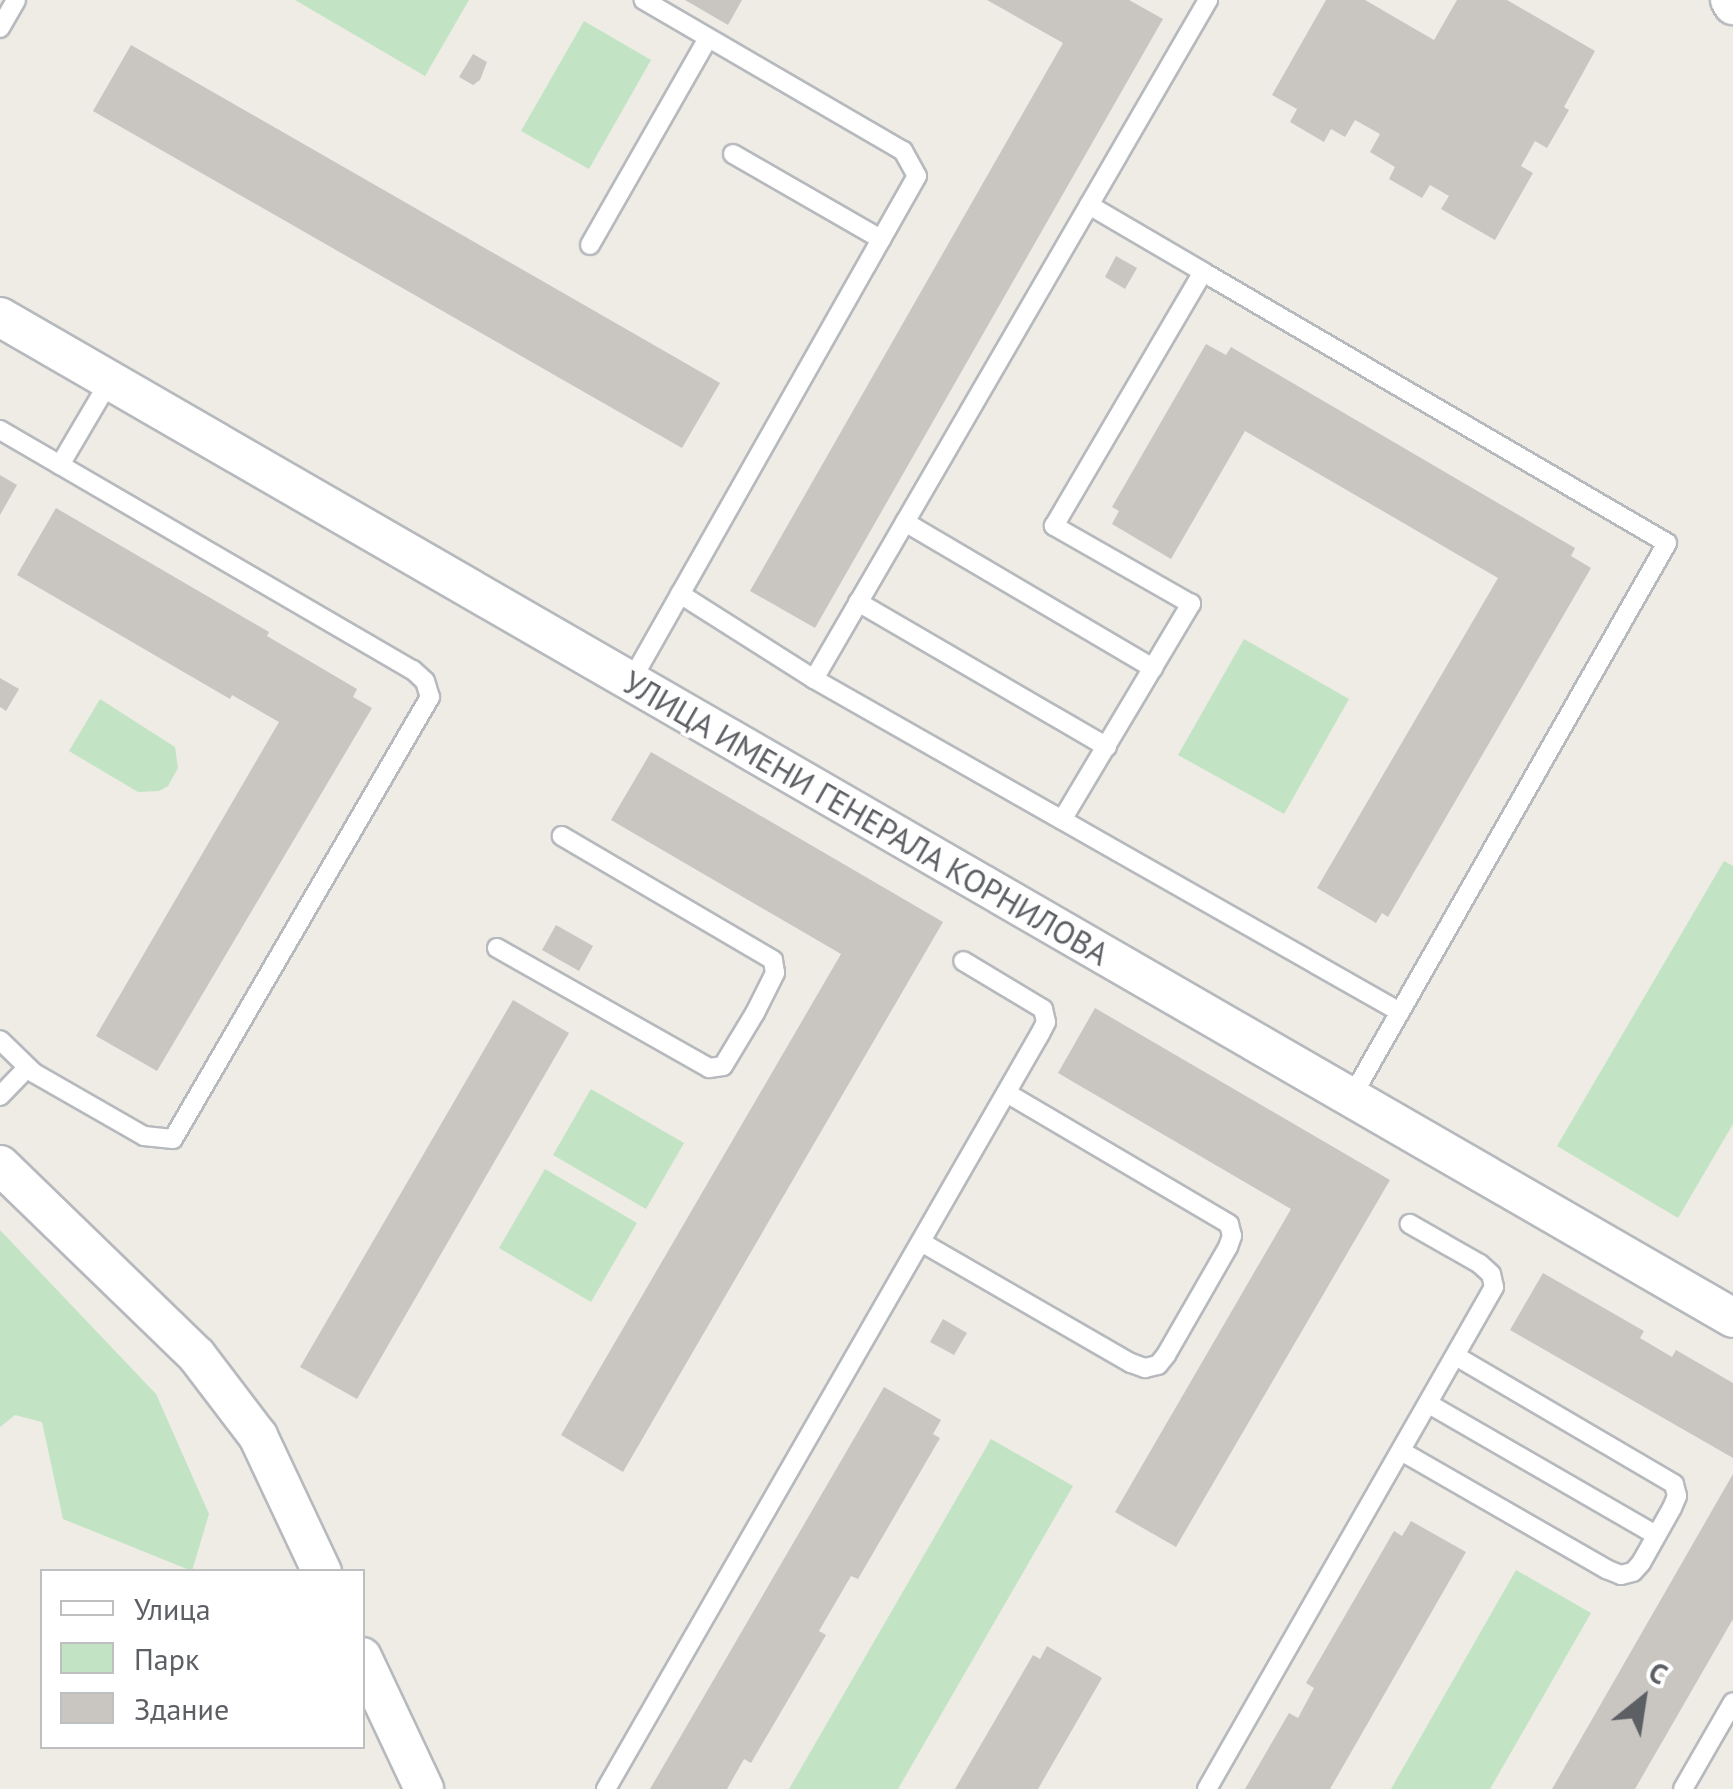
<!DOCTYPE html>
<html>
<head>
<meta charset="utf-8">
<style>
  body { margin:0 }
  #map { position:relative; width:1733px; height:1789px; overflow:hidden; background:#eeece4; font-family:"PT Sans",sans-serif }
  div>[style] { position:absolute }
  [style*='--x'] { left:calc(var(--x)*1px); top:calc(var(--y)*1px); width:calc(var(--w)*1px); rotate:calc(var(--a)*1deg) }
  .green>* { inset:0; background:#c2e4c4 }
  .building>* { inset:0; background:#c9c6c1 }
  .roads { filter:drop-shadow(2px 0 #b6b9bd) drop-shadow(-2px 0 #b6b9bd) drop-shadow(0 2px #b6b9bd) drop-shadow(0 -2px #b6b9bd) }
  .lane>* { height:18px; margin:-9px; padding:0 9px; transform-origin:9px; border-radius:9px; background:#fff }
  .street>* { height:38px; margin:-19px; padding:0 19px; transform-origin:19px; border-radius:19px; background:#fff }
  span { translate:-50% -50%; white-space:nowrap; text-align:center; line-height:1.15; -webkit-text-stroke:8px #fff; paint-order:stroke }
  .street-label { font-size:32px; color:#5c5f64 }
  .legend { position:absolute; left:40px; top:1569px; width:325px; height:180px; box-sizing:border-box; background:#fff; border:2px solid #bebfc1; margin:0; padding:12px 18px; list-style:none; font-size:30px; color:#5c5f64 }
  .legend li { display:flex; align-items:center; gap:20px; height:50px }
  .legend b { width:50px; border:2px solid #bebfc1 }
  .north { position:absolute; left:1593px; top:1649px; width:100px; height:100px; -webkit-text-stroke:8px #fff; paint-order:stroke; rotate:30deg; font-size:28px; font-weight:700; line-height:40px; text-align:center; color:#5c5f64 }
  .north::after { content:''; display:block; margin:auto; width:35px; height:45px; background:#5c5f64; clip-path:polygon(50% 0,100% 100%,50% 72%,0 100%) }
</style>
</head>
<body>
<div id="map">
  <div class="green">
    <div style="clip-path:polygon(295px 0,469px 0,425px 76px)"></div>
    <div style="clip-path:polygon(584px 21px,651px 60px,589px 169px,521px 131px)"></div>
    <div style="clip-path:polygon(1244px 639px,1349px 699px,1284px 814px,1178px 755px)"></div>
    <div style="clip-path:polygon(100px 699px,175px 747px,178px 768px,168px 786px,159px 791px,138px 792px,69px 751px)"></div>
    <div style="clip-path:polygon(1724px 861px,1733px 866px,1733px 1124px,1678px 1218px,1557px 1146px)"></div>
    <div style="clip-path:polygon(591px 1089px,684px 1143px,646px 1209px,553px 1155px)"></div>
    <div style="clip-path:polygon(545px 1169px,637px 1223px,591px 1302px,499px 1248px)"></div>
    <div style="clip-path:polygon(0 1230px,156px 1394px,209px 1514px,192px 1571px,63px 1519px,42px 1422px,15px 1415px,0 1427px)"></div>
    <div style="clip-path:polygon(991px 1439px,1073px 1486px,898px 1789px,789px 1789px)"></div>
    <div style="clip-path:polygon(1516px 1570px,1591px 1613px,1490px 1789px,1391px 1789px)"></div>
  </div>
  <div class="building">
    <div style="clip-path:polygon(685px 0,742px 0,728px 25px)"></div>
    <div style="clip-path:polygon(987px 0,1129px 0,1163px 19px,815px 628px,750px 591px,1063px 43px)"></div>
    <div style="clip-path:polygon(1326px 0,1365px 0,1434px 40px,1457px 0,1507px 0,1595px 51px,1564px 107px,1569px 110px,1547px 148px,1535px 141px,1521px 166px,1533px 173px,1495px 240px,1441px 209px,1449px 196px,1430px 185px,1422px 198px,1389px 179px,1395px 167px,1370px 152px,1380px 134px,1355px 120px,1345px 137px,1331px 129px,1324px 142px,1290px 122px,1297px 109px,1272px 95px)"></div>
    <div style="clip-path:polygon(131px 45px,720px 383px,682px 448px,93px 111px)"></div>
    <div style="clip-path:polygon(473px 54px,487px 62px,480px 80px,473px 85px,459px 77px)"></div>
    <div style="clip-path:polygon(1116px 256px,1137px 268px,1125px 289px,1105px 277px)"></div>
    <div style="clip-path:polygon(1206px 344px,1226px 355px,1231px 347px,1575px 548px,1571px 556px,1591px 568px,1388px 917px,1382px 913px,1376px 923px,1317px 888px,1498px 578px,1245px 431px,1171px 559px,1112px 524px,1119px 511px,1112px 507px)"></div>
    <div style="clip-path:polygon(0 475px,17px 485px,0 515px)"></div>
    <div style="clip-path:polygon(56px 508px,269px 632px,267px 636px,357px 689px,353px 697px,372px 708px,157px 1071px,96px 1036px,279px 722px,232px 695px,230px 699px,17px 575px)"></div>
    <div style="clip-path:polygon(0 678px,19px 689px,6px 711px,0 707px)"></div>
    <div style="clip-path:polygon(651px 752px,943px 922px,623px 1472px,561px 1435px,841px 954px,611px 820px)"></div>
    <div style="clip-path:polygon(556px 925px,593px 946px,579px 971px,542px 950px)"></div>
    <div style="clip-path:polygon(513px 1000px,569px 1033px,357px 1399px,300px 1367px)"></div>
    <div style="clip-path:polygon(1095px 1008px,1390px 1180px,1176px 1547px,1115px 1512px,1291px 1209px,1058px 1073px)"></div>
    <div style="clip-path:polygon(1543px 1273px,1644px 1331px,1640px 1338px,1672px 1357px,1676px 1350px,1733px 1383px,1733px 1458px,1510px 1330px)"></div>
    <div style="clip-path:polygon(943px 1319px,967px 1333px,954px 1355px,930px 1342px)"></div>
    <div style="clip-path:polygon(884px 1387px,941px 1420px,933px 1434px,940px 1438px,858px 1579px,851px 1576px,819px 1631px,826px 1635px,751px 1763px,744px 1759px,727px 1789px,650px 1789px)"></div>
    <div style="clip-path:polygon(1733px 1474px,1733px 1619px,1635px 1789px,1552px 1789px)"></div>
    <div style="clip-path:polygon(1411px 1521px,1466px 1552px,1330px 1789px,1245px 1789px,1289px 1713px,1298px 1718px,1314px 1688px,1306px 1683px,1394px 1531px,1402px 1536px)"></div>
    <div style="clip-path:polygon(1047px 1646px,1102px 1678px,1038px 1789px,955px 1789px,1033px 1655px,1040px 1659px)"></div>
  </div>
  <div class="roads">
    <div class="lane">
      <div style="--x:0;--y:28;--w:32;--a:-60"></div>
      <div style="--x:733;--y:154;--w:171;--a:29.9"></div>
      <div style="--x:1089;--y:205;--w:132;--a:30.4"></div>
      <div style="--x:590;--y:245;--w:238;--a:-60.3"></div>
      <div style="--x:0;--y:430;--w:478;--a:30.2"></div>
      <div style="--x:413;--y:670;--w:16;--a:43"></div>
      <div style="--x:425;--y:681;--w:17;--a:73"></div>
      <div style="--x:430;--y:697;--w:511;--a:120.18"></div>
      <div style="--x:173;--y:1139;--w:29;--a:-174"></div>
      <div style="--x:144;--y:1136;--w:127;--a:-150.2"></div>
      <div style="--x:34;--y:1073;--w:47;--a:-135.9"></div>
      <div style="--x:60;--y:465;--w:99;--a:-59.5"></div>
      <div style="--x:905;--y:522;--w:288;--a:30.5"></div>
      <div style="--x:680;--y:594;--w:159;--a:32.4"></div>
      <div style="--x:814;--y:679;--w:674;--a:29.61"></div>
      <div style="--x:858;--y:602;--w:288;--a:30.2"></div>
      <div style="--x:814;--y:679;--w:785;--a:-59.87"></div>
      <div style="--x:631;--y:681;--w:580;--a:-60.48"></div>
      <div style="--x:917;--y:176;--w:29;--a:-119"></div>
      <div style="--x:903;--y:151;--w:300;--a:-149.8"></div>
      <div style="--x:1062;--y:820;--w:252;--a:-59.2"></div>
      <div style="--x:1191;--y:604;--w:158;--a:-150.3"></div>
      <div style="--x:1054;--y:526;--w:294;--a:-59.6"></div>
      <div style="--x:1203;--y:272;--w:537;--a:30.29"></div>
      <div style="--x:1667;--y:543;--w:639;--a:119.66"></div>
      <div style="--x:497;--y:948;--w:244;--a:29.5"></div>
      <div style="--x:709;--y:1068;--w:14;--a:-8"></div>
      <div style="--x:723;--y:1066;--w:62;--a:-58.9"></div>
      <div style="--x:755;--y:1013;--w:45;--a:-63.4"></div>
      <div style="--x:775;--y:973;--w:13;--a:-99"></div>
      <div style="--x:773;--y:960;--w:245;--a:-149.6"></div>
      <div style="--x:0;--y:1096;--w:40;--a:-46"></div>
      <div style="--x:921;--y:1242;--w:242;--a:30"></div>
      <div style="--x:1131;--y:1363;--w:15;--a:20"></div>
      <div style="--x:1145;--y:1368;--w:13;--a:-13"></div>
      <div style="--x:1158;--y:1365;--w:13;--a:-51"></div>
      <div style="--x:1166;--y:1355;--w:125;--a:-60.1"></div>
      <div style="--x:1228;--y:1247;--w:12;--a:-70"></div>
      <div style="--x:1232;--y:1236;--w:12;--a:-104"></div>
      <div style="--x:1229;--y:1224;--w:258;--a:-149.5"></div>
      <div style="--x:1429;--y:1404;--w:262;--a:30"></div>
      <div style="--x:1401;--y:1451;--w:237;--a:29.9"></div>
      <div style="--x:1606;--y:1569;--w:16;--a:22"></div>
      <div style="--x:1621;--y:1575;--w:12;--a:-14"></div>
      <div style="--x:1633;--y:1572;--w:12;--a:-48"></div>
      <div style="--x:1641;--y:1563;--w:63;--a:-60.6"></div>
      <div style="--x:1672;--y:1508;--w:13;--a:-67"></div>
      <div style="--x:1677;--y:1496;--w:12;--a:-104"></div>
      <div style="--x:1674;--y:1484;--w:253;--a:-149.6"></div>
      <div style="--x:606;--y:1789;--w:871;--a:-60.11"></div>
      <div style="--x:1040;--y:1034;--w:13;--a:-63"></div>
      <div style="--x:1046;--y:1022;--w:13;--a:-103"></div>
      <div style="--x:1043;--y:1009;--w:93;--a:-149"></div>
      <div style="--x:1207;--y:1789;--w:578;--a:-60.24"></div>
      <div style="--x:1494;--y:1287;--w:13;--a:-103"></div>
      <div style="--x:1491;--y:1274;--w:15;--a:-138"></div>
      <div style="--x:1480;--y:1264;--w:81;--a:-150.3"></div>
      <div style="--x:1683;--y:1789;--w:100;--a:-60.1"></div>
    </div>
    <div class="street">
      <div style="--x:1730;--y:0;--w:6;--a:59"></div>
      <div style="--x:0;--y:317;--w:2001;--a:30.01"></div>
      <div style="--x:0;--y:1165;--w:274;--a:44.1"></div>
      <div style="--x:197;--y:1356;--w:101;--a:52.7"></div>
      <div style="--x:258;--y:1436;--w:150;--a:64.8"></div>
      <div style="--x:362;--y:1657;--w:146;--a:64.8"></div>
    </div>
  </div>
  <div class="street-label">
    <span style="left:866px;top:818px;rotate:30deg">УЛИЦА ИМЕНИ ГЕНЕРАЛА КОРНИЛОВА</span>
  </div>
  <ul class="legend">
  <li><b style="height:12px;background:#fff"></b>Улица</li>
  <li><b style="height:28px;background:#c2e4c4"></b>Парк</li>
  <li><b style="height:28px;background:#c9c6c1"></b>Здание</li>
  </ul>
  <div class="north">С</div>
</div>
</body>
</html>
